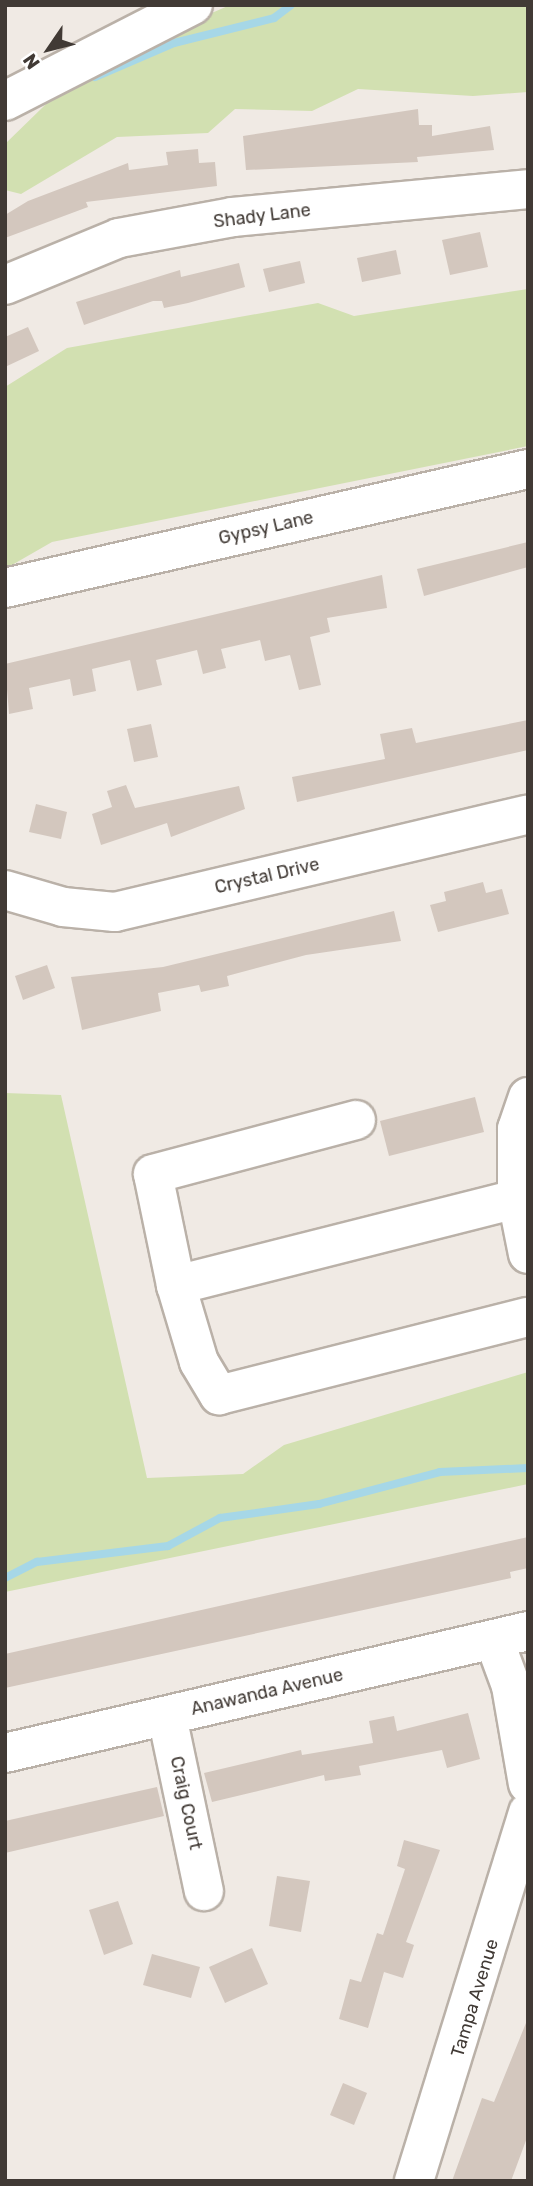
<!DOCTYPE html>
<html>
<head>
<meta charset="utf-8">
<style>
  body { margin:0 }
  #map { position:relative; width:533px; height:2186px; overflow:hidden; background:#f0eae4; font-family:Rubik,sans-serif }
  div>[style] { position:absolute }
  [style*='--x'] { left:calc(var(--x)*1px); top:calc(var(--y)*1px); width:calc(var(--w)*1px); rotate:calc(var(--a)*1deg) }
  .green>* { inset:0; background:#d2e0b1 }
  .stream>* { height:8px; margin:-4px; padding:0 4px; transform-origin:4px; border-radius:4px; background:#a6d7e7 }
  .building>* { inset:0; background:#d3c7be }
  .roads { filter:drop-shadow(2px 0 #bab1a8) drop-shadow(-2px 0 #bab1a8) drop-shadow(0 2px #bab1a8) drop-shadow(0 -2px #bab1a8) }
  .minor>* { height:38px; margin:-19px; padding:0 19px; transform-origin:19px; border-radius:19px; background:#fff }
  span { translate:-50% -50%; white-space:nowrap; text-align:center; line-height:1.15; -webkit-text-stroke:6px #fff; paint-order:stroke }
  .street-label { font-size:18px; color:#413a35 }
  .frame { position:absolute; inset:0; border:7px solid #413a35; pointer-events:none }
  .north { position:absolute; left:14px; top:14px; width:70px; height:70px; -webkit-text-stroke:5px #fff; paint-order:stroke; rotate:235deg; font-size:19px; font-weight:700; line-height:28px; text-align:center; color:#413a35 }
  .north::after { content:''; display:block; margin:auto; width:24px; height:32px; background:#413a35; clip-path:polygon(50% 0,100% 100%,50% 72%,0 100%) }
</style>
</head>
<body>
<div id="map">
  <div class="green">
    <div style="clip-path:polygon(230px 5px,528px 5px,528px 92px,473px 96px,358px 89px,312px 111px,235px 109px,208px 133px,117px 137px,21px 194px,5px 190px,5px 144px,80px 71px)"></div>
    <div style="clip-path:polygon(528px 289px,528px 446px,52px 542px,5px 569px,5px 387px,67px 348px,318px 303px,354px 316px)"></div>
    <div style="clip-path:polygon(5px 1093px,61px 1095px,147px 1478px,243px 1474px,284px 1445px,528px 1372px,528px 1484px,5px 1592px)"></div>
  </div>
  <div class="stream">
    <div style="--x:95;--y:77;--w:86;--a:-23.3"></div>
    <div style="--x:174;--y:43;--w:103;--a:-14"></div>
    <div style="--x:274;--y:18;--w:21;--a:-37"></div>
    <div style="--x:5;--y:1578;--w:36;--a:-27"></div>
    <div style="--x:37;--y:1562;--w:132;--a:-7"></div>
    <div style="--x:168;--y:1546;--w:59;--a:-28.3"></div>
    <div style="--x:220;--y:1518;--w:100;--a:-8"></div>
    <div style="--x:319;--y:1504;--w:125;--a:-14.8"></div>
    <div style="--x:440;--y:1472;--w:88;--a:-2.6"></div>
  </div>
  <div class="building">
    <div style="clip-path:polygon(418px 109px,419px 125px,432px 125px,432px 136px,490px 126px,494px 150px,417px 157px,418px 162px,246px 170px,243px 136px)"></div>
    <div style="clip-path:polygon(198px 149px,199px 163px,215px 162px,217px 186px,86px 202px,88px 207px,5px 238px,5px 215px,28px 201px,128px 163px,129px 170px,168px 165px,166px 152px)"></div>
    <div style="clip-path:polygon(480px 232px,488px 267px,450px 275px,442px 240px)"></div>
    <div style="clip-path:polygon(396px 250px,401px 274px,362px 282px,357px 258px)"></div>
    <div style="clip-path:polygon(300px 261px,305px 283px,269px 292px,263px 269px)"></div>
    <div style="clip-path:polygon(239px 263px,245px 287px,188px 303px,164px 308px,162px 301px,153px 301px,84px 325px,76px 302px,180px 270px,181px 277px)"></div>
    <div style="clip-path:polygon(28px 327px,39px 351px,5px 367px,5px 337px)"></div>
    <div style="clip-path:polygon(528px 542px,528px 567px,424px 596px,417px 569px)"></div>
    <div style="clip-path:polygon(382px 575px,387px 608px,327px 618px,330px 632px,310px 637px,321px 685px,299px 690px,290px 655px,265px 661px,260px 640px,221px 649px,226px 668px,203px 674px,197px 650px,156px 660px,162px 685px,137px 691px,130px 660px,92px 669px,96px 691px,73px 696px,70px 679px,29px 688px,33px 709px,9px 714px,5px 664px)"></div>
    <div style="clip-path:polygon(528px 720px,528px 750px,297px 802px,292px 777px,385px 759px,380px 734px,412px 728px,416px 743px)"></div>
    <div style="clip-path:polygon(151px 724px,158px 757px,134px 762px,127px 729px)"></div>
    <div style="clip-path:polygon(126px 785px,135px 808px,239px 786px,245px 809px,171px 837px,167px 823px,101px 845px,92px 814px,112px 807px,107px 791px)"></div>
    <div style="clip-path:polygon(36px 804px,67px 812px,61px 839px,29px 832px)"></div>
    <div style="clip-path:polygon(483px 882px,486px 893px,502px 889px,509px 914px,438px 932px,430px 905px,446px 901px,444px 892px)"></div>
    <div style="clip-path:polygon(394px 911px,401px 941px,306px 955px,227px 976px,229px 986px,201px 992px,199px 985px,158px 993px,161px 1011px,82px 1030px,71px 977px,163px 967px)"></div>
    <div style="clip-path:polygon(47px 965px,55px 988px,23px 1000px,15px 976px)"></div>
    <div style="clip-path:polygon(475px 1097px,484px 1132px,389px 1156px,380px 1121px)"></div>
    <div style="clip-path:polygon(528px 1537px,528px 1568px,510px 1572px,511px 1578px,5px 1688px,5px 1654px)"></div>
    <div style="clip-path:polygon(468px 1713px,480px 1759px,447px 1768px,442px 1750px,359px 1766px,361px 1775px,325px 1781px,324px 1775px,212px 1802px,204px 1773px,301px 1750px,302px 1755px,373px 1743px,369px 1721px,394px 1716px,397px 1731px)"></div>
    <div style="clip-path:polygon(157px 1787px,164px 1816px,5px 1853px,5px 1821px)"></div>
    <div style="clip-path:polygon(404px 1840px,440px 1850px,406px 1942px,414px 1945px,403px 1978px,384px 1972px,368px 2028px,339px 2019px,350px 1979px,361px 1982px,377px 1933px,383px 1935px,405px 1869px,397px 1866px)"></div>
    <div style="clip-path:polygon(277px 1876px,310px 1881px,301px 1932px,269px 1926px)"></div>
    <div style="clip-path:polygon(118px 1901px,133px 1944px,104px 1955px,89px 1910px)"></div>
    <div style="clip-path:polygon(252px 1948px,268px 1984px,225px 2003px,209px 1967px)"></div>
    <div style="clip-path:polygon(152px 1954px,200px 1967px,191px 1998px,143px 1985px)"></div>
    <div style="clip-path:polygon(528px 2018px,528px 2135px,511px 2181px,452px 2181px,482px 2098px,494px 2102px)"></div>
    <div style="clip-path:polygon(343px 2083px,367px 2093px,354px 2125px,330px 2115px)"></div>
  </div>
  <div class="roads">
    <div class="minor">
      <div style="--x:5;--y:101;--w:211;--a:-27.1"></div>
      <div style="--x:5;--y:285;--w:123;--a:-22.4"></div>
      <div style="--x:119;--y:238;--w:116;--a:-10.4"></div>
      <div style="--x:233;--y:217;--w:296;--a:-5.4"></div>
      <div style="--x:5;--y:588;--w:536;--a:-12.82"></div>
      <div style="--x:5;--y:890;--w:60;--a:16.3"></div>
      <div style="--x:63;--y:907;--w:52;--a:5.5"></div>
      <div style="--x:115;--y:912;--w:424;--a:-13.3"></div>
      <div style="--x:528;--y:1097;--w:34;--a:109"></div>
      <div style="--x:517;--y:1129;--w:70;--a:90"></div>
      <div style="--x:517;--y:1199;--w:56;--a:78.7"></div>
      <div style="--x:528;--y:1196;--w:363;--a:165.8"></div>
      <div style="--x:176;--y:1285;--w:80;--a:73.4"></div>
      <div style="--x:199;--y:1362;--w:39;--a:59"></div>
      <div style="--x:219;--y:1395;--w:319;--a:-14.2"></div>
      <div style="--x:176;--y:1285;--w:113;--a:-101.7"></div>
      <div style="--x:153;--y:1174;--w:210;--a:-14.9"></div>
      <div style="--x:494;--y:1640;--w:49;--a:69.7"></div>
      <div style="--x:511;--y:1686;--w:99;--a:80.2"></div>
      <div style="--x:167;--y:1716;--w:179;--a:78.1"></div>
      <div style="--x:5;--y:1753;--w:537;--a:-13.13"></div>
      <div style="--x:414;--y:2181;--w:386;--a:-72.8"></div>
    </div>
  </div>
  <div class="street-label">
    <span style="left:262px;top:216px;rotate:-7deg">Shady Lane</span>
    <span style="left:266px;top:528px;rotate:-13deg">Gypsy Lane</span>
    <span style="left:267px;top:876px;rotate:-13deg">Crystal Drive</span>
    <span style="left:267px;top:1692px;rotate:-13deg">Anawanda Avenue</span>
    <span style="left:186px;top:1803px;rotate:78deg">Craig Court</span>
    <span style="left:475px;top:1998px;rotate:-73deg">Tampa Avenue</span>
  </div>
  <div class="frame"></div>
  <div class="north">N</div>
</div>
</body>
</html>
